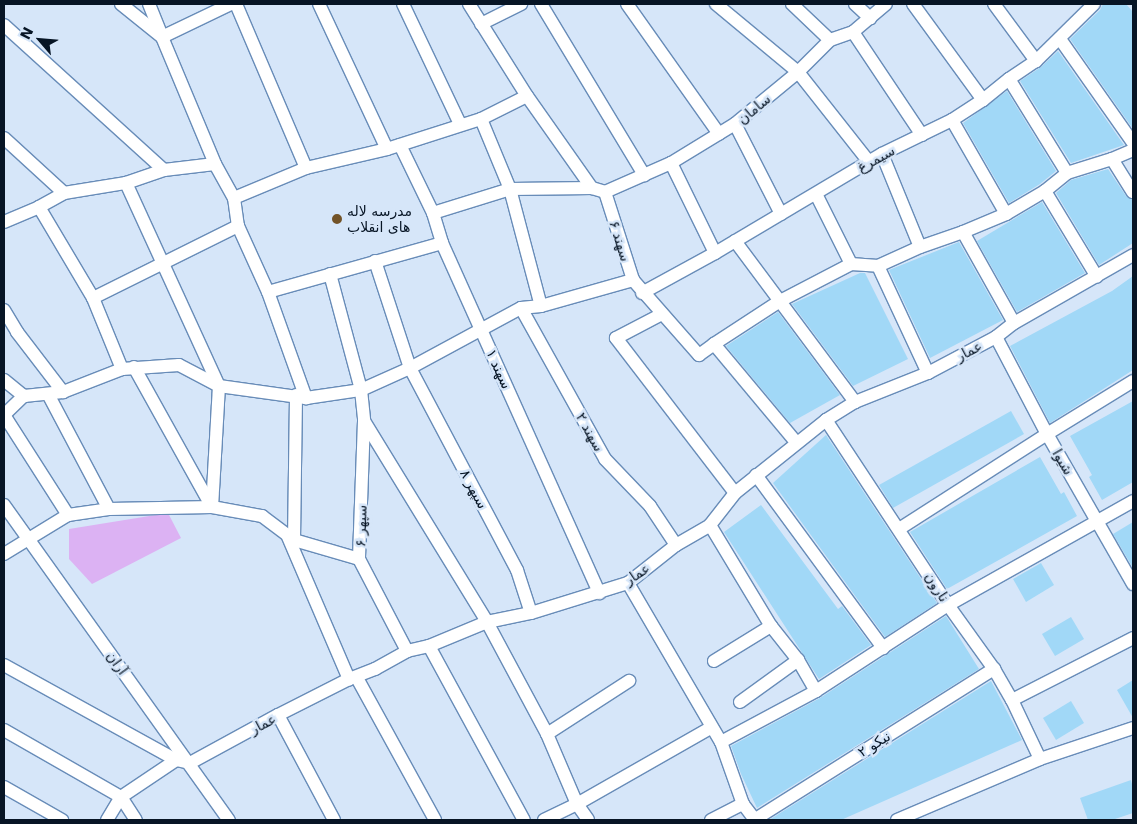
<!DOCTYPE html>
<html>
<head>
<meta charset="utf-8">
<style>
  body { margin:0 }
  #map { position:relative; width:1137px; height:824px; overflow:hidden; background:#d6e6f9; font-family:"DejaVu Sans",Vazirmatn,sans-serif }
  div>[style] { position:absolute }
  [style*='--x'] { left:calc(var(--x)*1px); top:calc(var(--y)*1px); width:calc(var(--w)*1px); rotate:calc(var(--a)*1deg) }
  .green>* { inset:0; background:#dcb2f3 }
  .building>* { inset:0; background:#a1d8f7 }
  .roads { filter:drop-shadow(1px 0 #688cb8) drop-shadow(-1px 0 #688cb8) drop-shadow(0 1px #688cb8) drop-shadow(0 -1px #688cb8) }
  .minor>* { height:12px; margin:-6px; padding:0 6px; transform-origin:6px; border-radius:6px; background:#fff }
  .dots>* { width:14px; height:14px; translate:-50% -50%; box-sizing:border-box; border:2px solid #d6e6f9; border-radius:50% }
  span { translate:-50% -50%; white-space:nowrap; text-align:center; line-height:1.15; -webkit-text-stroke:5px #d6e6f9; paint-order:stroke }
  .street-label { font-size:14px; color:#071525 }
  .poi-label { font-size:14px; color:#071525 }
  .left { translate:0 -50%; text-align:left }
  .frame { position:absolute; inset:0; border:5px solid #071525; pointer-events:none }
  .north { position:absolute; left:15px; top:15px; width:50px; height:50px; -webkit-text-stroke:4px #d6e6f9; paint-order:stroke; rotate:297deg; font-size:14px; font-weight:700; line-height:20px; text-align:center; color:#071525 }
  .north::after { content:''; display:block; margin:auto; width:18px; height:22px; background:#071525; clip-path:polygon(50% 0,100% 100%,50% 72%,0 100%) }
</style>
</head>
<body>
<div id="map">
  <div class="green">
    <div style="clip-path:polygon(168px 513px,181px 538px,92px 584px,69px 559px,69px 529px)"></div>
  </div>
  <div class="building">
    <div style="clip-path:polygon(1103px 4px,1126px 4px,1133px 12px,1133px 129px,1070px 39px,1100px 10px)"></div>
    <div style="clip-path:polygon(1058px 51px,1124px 145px,1071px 163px,1020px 81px,1041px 67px)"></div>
    <div style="clip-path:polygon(1007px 91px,1056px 171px,1040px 184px,1009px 203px,963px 123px)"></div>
    <div style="clip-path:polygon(1108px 169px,1126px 196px,1133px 200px,1133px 243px,1099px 265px,1056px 193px,1071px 180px)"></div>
    <div style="clip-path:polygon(1042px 202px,1085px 273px,1017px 312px,977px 241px)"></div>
    <div style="clip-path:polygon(959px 242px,1003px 320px,930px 358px,889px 270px)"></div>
    <div style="clip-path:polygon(860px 273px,865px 273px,908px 359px,853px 386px,792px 304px)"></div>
    <div style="clip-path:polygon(1133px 276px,1133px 370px,1050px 423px,1010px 346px,1112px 291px)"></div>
    <div style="clip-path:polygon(778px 312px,840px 395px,790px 423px,726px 346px)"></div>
    <div style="clip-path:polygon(1133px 401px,1133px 482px,1102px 500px,1089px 477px,1092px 475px,1070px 436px)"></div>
    <div style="clip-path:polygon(1011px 411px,1024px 434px,893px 508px,879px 485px)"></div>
    <div style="clip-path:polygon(826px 435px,937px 603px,885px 637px,773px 483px)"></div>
    <div style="clip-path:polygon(1040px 457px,1061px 494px,1064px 492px,1077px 516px,947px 589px,910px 532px)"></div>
    <div style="clip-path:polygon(761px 505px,838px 609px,842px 606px,871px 645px,819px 679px,724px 532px)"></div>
    <div style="clip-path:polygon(1133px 522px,1133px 568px,1113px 534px)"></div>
    <div style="clip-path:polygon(1041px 563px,1054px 585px,1026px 602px,1013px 579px)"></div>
    <div style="clip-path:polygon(946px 616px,979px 669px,757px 808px,741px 774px,731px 746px,820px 698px)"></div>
    <div style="clip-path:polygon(1071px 617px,1084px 639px,1055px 656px,1042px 634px)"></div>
    <div style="clip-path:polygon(1133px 680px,1133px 718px,1117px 690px)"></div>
    <div style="clip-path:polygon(991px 681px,1022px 740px,841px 820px,769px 820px)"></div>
    <div style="clip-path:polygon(1071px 701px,1084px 723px,1056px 740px,1043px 718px)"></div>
    <div style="clip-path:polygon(1131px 780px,1133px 788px,1133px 813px,1112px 820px,1088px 820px,1080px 798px)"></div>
  </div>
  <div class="roads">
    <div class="minor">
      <div style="--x:121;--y:4;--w:53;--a:38.8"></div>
      <div style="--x:162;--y:37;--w:138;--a:67.3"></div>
      <div style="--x:215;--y:164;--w:39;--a:61"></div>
      <div style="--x:234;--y:198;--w:28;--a:82"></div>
      <div style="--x:238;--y:226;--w:72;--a:65.6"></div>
      <div style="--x:268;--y:292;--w:113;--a:70.3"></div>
      <div style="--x:149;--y:4;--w:35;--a:68"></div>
      <div style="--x:162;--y:37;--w:76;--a:-25.6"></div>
      <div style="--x:236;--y:4;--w:178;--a:66.9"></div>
      <div style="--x:319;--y:4;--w:160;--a:64.9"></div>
      <div style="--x:403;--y:4;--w:133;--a:64.6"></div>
      <div style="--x:469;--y:4;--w:109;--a:57.8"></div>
      <div style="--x:527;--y:96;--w:113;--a:54.8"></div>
      <div style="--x:592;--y:188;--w:14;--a:17"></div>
      <div style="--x:605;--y:192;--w:92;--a:72.3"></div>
      <div style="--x:633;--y:280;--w:100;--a:48.7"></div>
      <div style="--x:699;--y:355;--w:19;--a:-36"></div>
      <div style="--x:714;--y:344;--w:128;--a:50.1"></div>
      <div style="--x:541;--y:4;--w:200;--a:58.9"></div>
      <div style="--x:627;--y:4;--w:159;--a:54.7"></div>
      <div style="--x:716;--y:4;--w:107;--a:39.7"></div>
      <div style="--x:798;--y:72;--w:115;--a:51.7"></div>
      <div style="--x:792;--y:4;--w:52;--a:43.5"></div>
      <div style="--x:855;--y:4;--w:21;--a:43"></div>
      <div style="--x:913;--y:4;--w:119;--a:53.9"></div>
      <div style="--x:994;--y:4;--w:71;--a:53.6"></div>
      <div style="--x:481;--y:24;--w:45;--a:-26.6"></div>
      <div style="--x:4;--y:25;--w:216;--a:42.2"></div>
      <div style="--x:853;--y:32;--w:124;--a:56.2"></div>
      <div style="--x:1060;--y:39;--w:127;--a:54.9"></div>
      <div style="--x:1009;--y:79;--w:110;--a:58.3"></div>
      <div style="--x:481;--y:119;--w:76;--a:67.5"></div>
      <div style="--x:510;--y:189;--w:121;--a:75.2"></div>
      <div style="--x:952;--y:120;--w:108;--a:60.1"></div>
      <div style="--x:735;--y:124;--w:101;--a:62.9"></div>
      <div style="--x:4;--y:138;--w:81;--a:42.5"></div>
      <div style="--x:400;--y:145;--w:76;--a:64.1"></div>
      <div style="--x:433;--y:213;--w:31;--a:73"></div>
      <div style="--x:442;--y:243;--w:384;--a:65.8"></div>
      <div style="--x:882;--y:154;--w:100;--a:67.8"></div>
      <div style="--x:1112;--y:159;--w:39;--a:58"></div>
      <div style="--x:671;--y:163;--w:100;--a:63.9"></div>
      <div style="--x:126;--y:183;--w:223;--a:65.4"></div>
      <div style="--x:219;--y:386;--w:121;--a:93.3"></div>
      <div style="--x:1045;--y:191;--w:100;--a:58.8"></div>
      <div style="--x:605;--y:192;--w:72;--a:-23.7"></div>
      <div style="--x:671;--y:163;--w:75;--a:-31.4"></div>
      <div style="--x:735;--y:124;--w:82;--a:-39.5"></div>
      <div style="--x:798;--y:72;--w:45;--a:-45"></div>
      <div style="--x:830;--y:40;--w:24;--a:-19"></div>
      <div style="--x:853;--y:32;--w:43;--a:-40.3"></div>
      <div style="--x:816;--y:194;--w:78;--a:63.4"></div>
      <div style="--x:234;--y:198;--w:78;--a:-22.6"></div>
      <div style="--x:306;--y:168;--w:83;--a:-13.2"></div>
      <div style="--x:387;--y:149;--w:99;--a:-17.7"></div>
      <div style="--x:481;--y:119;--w:51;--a:-26.6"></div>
      <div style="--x:39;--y:207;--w:106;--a:59.3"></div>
      <div style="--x:93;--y:298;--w:77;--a:67.8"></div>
      <div style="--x:122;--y:369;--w:57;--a:-4"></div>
      <div style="--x:179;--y:365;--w:45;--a:27.7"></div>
      <div style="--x:219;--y:386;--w:88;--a:7.9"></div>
      <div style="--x:306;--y:398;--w:56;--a:-8.3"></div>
      <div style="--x:361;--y:390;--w:54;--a:-24.2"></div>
      <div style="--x:410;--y:368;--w:126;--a:-28.4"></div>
      <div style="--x:521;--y:308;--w:20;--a:-6"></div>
      <div style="--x:541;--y:306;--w:96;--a:-15.8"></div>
      <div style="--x:433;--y:213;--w:81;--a:-17.3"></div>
      <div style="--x:510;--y:189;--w:82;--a:-0.7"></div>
      <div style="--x:4;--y:222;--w:38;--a:-23"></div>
      <div style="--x:39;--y:207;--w:29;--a:-29"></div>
      <div style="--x:64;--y:193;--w:63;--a:-9.2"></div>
      <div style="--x:126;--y:183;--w:40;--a:-18.9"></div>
      <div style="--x:164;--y:170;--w:51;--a:-6.7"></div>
      <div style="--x:963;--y:232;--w:104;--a:60.7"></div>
      <div style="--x:735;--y:241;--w:201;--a:53.3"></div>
      <div style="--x:375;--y:261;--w:113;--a:71.9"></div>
      <div style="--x:410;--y:368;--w:229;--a:62.1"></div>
      <div style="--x:517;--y:570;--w:45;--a:72"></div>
      <div style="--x:878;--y:266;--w:118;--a:65"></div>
      <div style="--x:330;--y:274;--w:120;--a:75"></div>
      <div style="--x:361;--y:390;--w:31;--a:84"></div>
      <div style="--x:364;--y:421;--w:138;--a:92.1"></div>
      <div style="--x:359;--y:559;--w:104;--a:62.4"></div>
      <div style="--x:268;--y:292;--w:181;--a:-15.7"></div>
      <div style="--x:642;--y:293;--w:83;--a:-28.7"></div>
      <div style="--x:715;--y:253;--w:194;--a:-30.7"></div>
      <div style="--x:882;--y:154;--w:78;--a:-25.9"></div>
      <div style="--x:952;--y:120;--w:37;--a:-33"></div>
      <div style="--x:983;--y:100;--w:33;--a:-39"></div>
      <div style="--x:1009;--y:79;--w:32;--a:-34"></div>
      <div style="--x:1036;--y:61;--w:81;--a:-44.5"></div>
      <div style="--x:93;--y:298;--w:162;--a:-26.4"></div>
      <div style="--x:521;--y:308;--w:173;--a:60.9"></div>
      <div style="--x:605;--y:459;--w:65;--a:46.2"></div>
      <div style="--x:650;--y:506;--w:47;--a:56.3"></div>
      <div style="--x:4;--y:310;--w:26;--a:59"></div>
      <div style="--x:17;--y:332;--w:76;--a:52.5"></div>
      <div style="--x:662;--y:314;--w:52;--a:152.4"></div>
      <div style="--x:616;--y:338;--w:195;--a:52.5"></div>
      <div style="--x:996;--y:337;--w:110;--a:62.3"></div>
      <div style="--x:1047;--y:434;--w:173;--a:60.2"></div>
      <div style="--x:714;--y:344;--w:79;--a:-33.1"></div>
      <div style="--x:780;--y:301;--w:80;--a:-27.5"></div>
      <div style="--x:851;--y:264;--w:27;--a:4"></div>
      <div style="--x:878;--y:266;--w:46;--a:-24.3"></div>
      <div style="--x:920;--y:247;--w:46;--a:-19.2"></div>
      <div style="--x:963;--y:232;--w:47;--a:-22.7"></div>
      <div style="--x:1006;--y:214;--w:45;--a:-30.5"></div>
      <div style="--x:1045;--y:191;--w:28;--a:-39"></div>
      <div style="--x:1067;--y:173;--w:47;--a:-17.3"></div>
      <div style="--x:1112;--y:159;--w:23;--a:-23"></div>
      <div style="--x:134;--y:367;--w:160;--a:60.9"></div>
      <div style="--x:4;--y:380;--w:26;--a:39"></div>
      <div style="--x:48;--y:394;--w:130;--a:62.1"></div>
      <div style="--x:4;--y:415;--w:28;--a:-44"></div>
      <div style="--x:24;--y:396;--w:39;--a:-6"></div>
      <div style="--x:63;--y:392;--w:63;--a:-21.3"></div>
      <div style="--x:4;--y:415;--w:119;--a:57.4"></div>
      <div style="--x:826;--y:420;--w:222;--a:56.6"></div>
      <div style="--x:948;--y:605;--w:79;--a:54.3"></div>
      <div style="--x:994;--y:669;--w:36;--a:60"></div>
      <div style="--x:1012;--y:700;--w:65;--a:64.6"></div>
      <div style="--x:364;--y:421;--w:236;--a:58.5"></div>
      <div style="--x:487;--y:622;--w:127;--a:61.8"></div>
      <div style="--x:547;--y:734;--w:76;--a:66.8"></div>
      <div style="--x:577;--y:804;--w:19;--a:55"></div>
      <div style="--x:756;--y:475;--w:215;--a:53.7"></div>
      <div style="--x:4;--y:505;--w:387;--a:54.5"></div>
      <div style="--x:710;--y:525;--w:118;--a:58.9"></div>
      <div style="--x:771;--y:626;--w:43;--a:51.5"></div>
      <div style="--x:798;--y:660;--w:36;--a:60"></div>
      <div style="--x:899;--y:529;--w:176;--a:-32.7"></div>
      <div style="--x:1047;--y:434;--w:101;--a:-31.6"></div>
      <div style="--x:288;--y:537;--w:155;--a:66.8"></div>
      <div style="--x:294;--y:540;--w:145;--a:-89.2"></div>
      <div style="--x:4;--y:554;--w:75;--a:-31.4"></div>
      <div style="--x:68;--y:515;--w:41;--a:-8.3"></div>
      <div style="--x:109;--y:509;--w:103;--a:-1.1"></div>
      <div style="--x:212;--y:507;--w:51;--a:10.2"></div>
      <div style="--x:262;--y:516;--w:40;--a:37"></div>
      <div style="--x:294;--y:540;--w:68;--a:16.3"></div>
      <div style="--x:628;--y:583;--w:184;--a:59.7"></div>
      <div style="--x:721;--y:742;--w:66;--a:70.5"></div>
      <div style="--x:743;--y:804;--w:20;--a:53"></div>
      <div style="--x:429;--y:646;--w:198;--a:61.4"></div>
      <div style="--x:714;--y:661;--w:67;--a:-31.6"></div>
      <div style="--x:4;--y:665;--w:196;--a:28.9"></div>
      <div style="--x:357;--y:678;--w:162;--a:61.2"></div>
      <div style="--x:1012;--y:700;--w:136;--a:-27.1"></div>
      <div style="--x:740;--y:702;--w:72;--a:-35.9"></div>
      <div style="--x:278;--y:715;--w:119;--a:61.9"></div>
      <div style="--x:4;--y:730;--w:135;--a:29.8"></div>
      <div style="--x:121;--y:797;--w:27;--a:57"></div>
      <div style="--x:547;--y:734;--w:98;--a:-32.9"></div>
      <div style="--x:721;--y:742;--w:108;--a:-28.2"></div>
      <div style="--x:816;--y:691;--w:158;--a:-33.1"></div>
      <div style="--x:948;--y:605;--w:212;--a:-29.3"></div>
      <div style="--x:4;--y:787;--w:67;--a:29.6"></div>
      <div style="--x:107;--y:820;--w:27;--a:-59"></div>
      <div style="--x:121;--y:797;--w:66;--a:-33.9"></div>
      <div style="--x:176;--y:760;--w:14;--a:12"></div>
      <div style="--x:190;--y:763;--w:100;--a:-28.6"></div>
      <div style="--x:278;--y:715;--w:80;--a:-26.9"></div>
      <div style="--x:349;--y:679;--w:28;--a:-21"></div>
      <div style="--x:375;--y:669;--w:37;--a:-29"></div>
      <div style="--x:407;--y:651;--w:23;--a:-13"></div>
      <div style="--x:429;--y:646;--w:63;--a:-22.5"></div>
      <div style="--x:487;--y:622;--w:45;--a:-11.6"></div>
      <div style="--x:531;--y:613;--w:102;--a:-17.2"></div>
      <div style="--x:628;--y:583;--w:61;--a:-38.4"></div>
      <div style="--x:676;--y:545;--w:39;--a:-30"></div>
      <div style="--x:710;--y:525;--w:41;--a:-52"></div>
      <div style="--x:735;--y:493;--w:117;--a:-38.7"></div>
      <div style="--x:826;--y:420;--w:34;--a:-32"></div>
      <div style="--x:855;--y:402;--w:79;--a:-21.7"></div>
      <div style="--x:928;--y:373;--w:77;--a:-27.9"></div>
      <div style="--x:996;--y:337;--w:23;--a:-38"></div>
      <div style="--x:1014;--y:323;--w:137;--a:-29.7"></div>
      <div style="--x:544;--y:820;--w:37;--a:-26"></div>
      <div style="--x:577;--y:804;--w:155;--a:-29.7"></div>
      <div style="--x:711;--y:820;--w:36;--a:-27"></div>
      <div style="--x:754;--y:820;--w:284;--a:-32.2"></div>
      <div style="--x:897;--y:820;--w:155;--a:-23.1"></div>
      <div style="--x:1040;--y:759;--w:98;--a:-18.4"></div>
    </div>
  </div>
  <div class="dots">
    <div style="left:337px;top:219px;background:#725328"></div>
  </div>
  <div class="street-label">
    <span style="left:754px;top:109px;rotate:-40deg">سامان</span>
    <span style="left:876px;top:159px;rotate:-29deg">سیمرغ</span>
    <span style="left:620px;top:241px;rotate:73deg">سهند ۶</span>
    <span style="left:969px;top:351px;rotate:-28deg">عمار</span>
    <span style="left:499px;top:369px;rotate:66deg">سهند ۱</span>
    <span style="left:590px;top:432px;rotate:61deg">سهند ۲</span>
    <span style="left:1063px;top:462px;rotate:60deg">شیوا</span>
    <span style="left:474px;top:489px;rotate:62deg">سپهر ۸</span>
    <span style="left:361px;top:526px;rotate:-88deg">سپهر ۶</span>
    <span style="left:637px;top:574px;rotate:-34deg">عمار</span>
    <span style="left:937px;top:587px;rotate:57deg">نارون</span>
    <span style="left:117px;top:663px;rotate:54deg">آران</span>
    <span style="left:263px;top:724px;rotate:-28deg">عمار</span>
    <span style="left:874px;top:744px;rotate:-32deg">نیکو ۲</span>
  </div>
  <div class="poi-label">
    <span class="left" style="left:347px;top:219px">مدرسه لاله<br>های انقلاب</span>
  </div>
  <div class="frame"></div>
  <div class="north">N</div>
</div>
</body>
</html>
